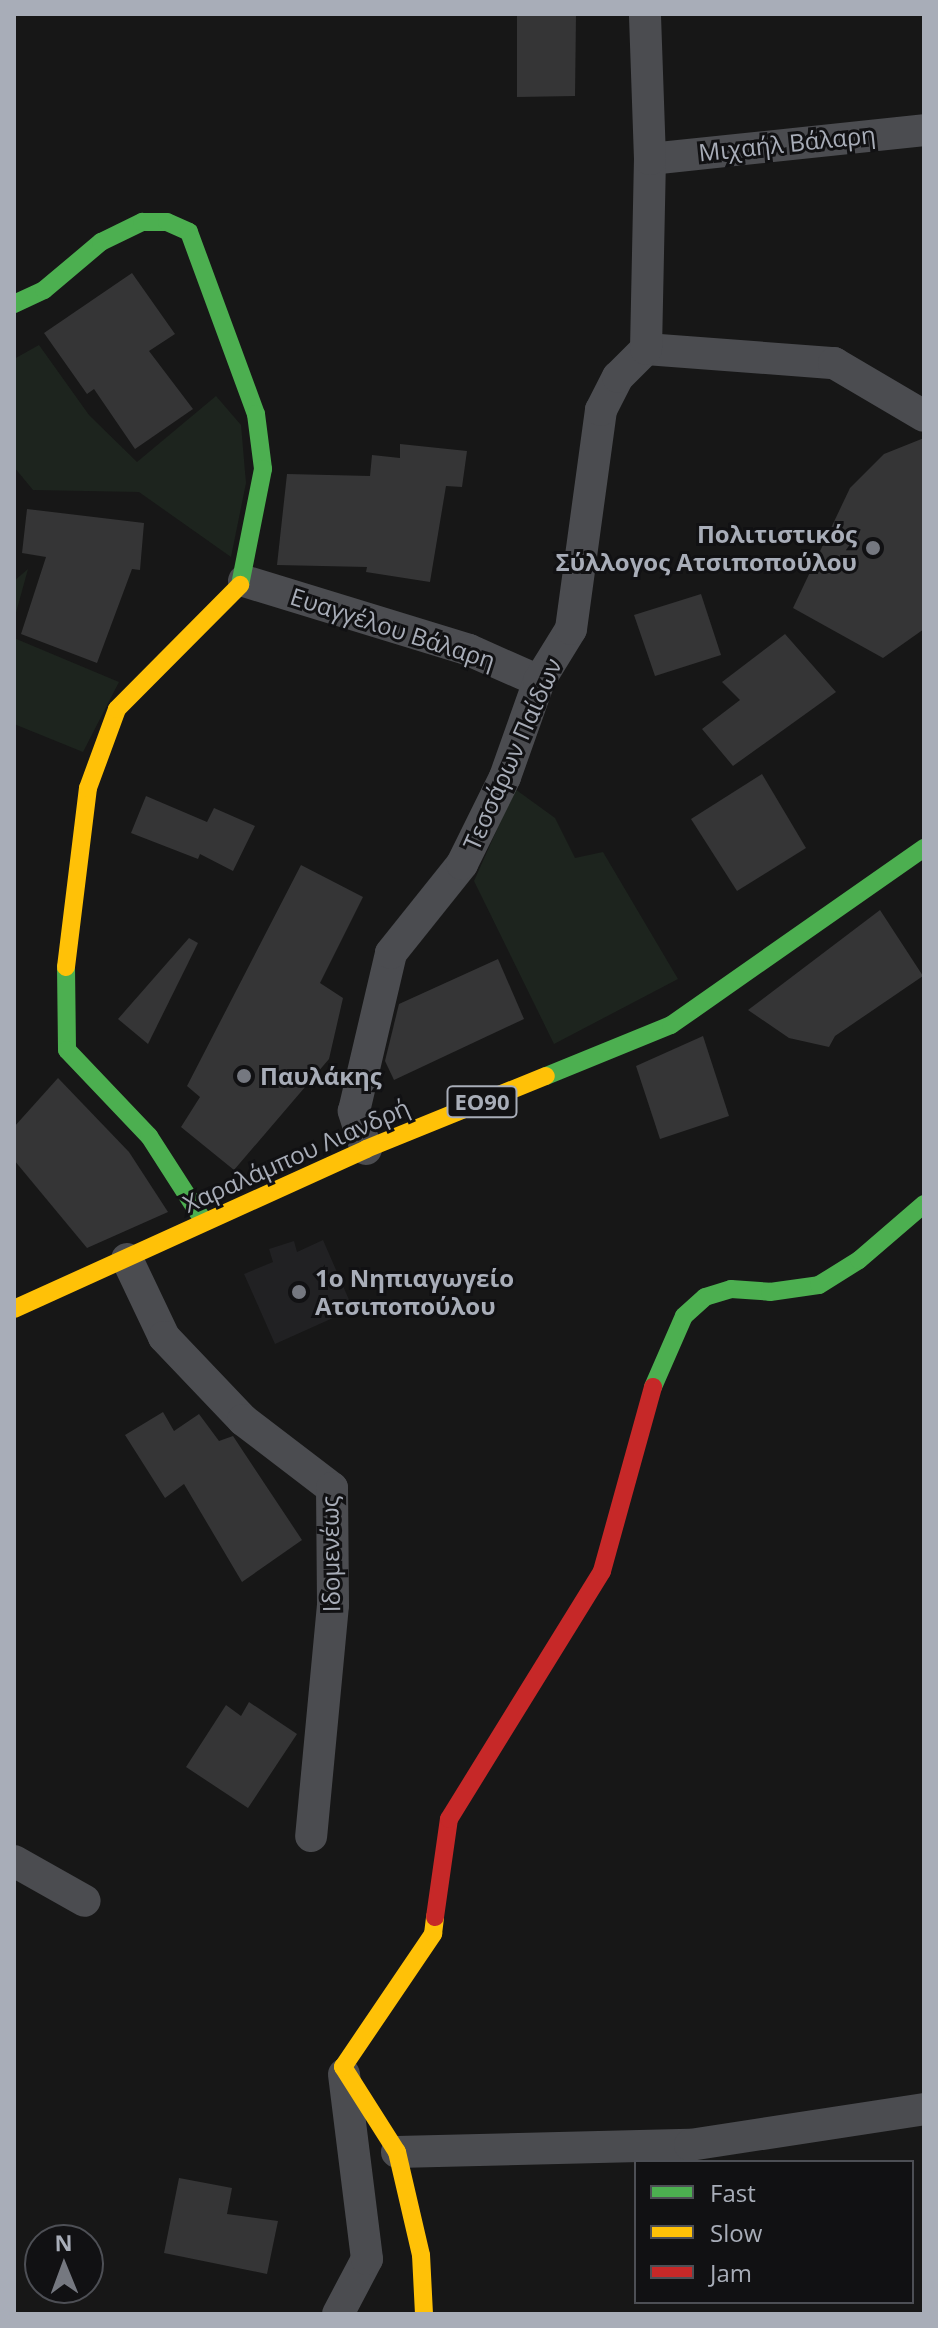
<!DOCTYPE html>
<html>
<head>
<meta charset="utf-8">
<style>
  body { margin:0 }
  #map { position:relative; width:938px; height:2328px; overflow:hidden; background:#171717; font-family:"Open Sans",sans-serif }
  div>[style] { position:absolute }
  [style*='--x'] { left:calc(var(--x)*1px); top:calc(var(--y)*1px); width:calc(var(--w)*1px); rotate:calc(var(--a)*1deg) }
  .built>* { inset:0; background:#212123 }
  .green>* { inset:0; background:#1d241e }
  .building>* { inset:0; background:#353536 }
  .street>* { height:32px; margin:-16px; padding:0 16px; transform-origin:16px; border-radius:16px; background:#4b4c50 }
  .fast>* { height:18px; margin:-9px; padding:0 9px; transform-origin:9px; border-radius:9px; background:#4caf50 }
  .slow>* { height:18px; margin:-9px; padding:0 9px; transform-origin:9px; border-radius:9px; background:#ffc107 }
  .jam>* { height:18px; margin:-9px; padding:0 9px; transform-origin:9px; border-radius:9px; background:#c62828 }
  .dots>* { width:22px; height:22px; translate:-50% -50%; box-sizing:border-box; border:4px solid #111113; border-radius:50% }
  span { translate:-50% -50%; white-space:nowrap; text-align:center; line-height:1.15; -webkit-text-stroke:6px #111113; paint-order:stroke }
  .shield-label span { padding:2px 6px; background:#111113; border:2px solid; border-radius:6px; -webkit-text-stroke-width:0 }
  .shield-label { font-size:22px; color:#a8adb8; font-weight:700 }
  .street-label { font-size:24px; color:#a8adb8 }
  .poi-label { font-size:24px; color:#a8adb8; font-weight:700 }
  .right { translate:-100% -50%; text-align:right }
  .left { translate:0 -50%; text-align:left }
  .frame { position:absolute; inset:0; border:16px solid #a8adb8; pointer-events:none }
  .legend { position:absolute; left:634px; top:2160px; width:280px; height:144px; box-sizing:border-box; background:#111113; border:2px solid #4d4f55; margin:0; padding:10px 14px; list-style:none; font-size:24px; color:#a8adb8 }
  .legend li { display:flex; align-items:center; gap:16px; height:40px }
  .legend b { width:40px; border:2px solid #4d4f55 }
  .north { position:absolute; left:24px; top:2224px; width:80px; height:80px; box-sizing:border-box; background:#111113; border:2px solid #4d4f55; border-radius:50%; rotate:359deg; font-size:22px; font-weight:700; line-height:32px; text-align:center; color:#a8adb8 }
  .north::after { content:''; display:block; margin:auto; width:28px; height:36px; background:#757880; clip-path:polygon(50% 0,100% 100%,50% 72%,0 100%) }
</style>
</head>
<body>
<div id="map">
  <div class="built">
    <div style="clip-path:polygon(323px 1240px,353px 1309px,275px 1344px,244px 1274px,273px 1262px,269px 1249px,294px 1241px,297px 1252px)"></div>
  </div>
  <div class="green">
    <div style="clip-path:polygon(39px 345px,89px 415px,137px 462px,216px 396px,241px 425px,246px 483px,231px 557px,139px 492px,33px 490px,14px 467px,14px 359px)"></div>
    <div style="clip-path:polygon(28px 569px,14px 620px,14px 581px)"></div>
    <div style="clip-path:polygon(14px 638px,119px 682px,83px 752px,14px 724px)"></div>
    <div style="clip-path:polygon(515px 789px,555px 818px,575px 858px,603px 852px,678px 979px,554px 1044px,474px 881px)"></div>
  </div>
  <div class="building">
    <div style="clip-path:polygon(517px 14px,576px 14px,575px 96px,517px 97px)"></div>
    <div style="clip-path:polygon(132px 273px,175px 334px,149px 351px,193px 409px,135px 449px,94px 389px,87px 394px,44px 333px)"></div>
    <div style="clip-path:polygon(924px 438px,924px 629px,883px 658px,793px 608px,850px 488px,884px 454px)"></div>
    <div style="clip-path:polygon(400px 444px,467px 451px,462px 487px,446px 486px,430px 582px,366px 572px,367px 567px,277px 565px,287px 474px,370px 476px,372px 455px,400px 458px)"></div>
    <div style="clip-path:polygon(27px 509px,144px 523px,140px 570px,132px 569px,97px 663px,21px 634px,46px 557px,22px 553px)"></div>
    <div style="clip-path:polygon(701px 594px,721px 655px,655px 676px,634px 615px)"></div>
    <div style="clip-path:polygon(785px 634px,836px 692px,733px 766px,702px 729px,740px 700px,722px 682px)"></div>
    <div style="clip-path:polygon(762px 774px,806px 848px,737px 891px,691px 819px)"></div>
    <div style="clip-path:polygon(146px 796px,207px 822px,214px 808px,255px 826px,233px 871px,200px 854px,198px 859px,131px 833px)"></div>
    <div style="clip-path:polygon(301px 865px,363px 897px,320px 983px,343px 998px,329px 1059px,234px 1170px,181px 1127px,200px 1097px,187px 1086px)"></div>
    <div style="clip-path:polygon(880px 910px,923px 976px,835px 1036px,829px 1047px,789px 1038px,748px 1010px)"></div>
    <div style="clip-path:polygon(189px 938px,198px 943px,148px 1044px,118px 1019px)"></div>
    <div style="clip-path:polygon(498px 959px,524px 1019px,394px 1080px,385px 1061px,399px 1004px)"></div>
    <div style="clip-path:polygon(703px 1036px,729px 1116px,660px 1139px,636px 1066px)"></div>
    <div style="clip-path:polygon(58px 1078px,129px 1152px,168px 1212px,87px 1248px,14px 1160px,14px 1127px)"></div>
    <div style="clip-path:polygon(163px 1412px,174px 1431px,199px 1414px,219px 1441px,233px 1436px,302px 1540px,242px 1582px,184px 1484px,165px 1498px,125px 1435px)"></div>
    <div style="clip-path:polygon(249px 1702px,297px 1734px,248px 1808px,186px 1767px,226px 1705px,241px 1716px)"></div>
    <div style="clip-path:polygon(179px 2178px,232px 2188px,227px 2214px,278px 2221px,267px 2274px,164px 2253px)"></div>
  </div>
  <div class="street">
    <div style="--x:650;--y:159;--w:276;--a:-6"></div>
    <div style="--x:646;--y:349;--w:189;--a:4.3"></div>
    <div style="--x:834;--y:363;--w:104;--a:30.5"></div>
    <div style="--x:244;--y:581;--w:235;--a:17"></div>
    <div style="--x:469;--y:650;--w:77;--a:23.9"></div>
    <div style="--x:366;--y:1149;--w:40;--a:-108"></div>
    <div style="--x:354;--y:1111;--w:162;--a:-76.8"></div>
    <div style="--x:391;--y:953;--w:114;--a:-51.4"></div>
    <div style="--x:462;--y:864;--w:97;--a:-63.7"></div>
    <div style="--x:505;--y:777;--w:102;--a:-70.5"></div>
    <div style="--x:539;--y:681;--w:61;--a:-58.4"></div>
    <div style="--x:571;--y:629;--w:221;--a:-82.2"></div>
    <div style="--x:601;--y:410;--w:37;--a:-63"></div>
    <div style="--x:618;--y:377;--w:40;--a:-45"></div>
    <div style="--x:646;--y:349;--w:190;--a:-88.8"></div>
    <div style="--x:650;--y:159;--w:145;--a:-92"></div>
    <div style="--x:127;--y:1259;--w:86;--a:64.6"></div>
    <div style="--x:164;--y:1337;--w:115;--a:46.4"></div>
    <div style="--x:243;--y:1420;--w:112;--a:37.4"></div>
    <div style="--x:332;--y:1488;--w:117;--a:89.5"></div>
    <div style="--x:333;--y:1605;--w:232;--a:95.4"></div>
    <div style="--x:14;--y:1861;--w:81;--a:29.4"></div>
    <div style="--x:397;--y:2152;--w:293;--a:-1.4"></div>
    <div style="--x:690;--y:2145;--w:237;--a:-8.7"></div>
    <div style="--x:338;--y:2314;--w:62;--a:-62.2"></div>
    <div style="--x:367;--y:2259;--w:186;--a:-97.1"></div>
  </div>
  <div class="fast">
    <div style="--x:14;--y:304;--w:33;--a:-25"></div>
    <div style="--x:44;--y:290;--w:75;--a:-40.1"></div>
    <div style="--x:101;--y:242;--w:46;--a:-26"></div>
    <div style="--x:142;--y:222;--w:25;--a:0"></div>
    <div style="--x:167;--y:222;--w:24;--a:24"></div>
    <div style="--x:189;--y:232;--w:194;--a:69.8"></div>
    <div style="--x:256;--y:414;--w:55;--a:82.7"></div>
    <div style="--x:263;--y:469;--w:118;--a:101.2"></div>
    <div style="--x:66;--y:967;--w:83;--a:89.3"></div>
    <div style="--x:67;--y:1050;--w:119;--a:46.4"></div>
    <div style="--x:149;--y:1136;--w:100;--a:57.3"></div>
    <div style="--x:546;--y:1076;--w:135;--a:-22.2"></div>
    <div style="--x:671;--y:1025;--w:309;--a:-35"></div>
    <div style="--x:653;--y:1387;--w:77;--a:-66.4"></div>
    <div style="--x:684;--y:1316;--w:28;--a:-42"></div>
    <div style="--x:705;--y:1297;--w:27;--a:-17"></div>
    <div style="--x:731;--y:1289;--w:39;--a:4"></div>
    <div style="--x:770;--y:1292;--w:49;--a:-8.1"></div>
    <div style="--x:819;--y:1285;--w:47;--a:-32"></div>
    <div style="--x:859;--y:1260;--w:86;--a:-40.7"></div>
  </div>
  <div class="slow">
    <div style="--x:66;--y:967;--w:180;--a:-83"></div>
    <div style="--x:88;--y:788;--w:84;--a:-69.8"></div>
    <div style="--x:117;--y:709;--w:175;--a:-45.2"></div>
    <div style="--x:14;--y:1309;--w:387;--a:-24.4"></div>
    <div style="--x:366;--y:1149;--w:194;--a:-22.1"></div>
    <div style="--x:424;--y:2314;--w:59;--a:-92.9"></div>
    <div style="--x:421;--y:2255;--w:106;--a:-103.1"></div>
    <div style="--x:397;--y:2152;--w:101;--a:-122.4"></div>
    <div style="--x:343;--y:2067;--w:161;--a:-55.9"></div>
    <div style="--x:433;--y:1934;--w:17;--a:-83"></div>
  </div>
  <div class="jam">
    <div style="--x:435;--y:1917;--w:99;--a:-81.9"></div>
    <div style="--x:449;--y:1819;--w:291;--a:-58.3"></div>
    <div style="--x:602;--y:1571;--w:191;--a:-74.5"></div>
  </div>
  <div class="dots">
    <div style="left:873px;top:548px;background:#757880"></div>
    <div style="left:244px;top:1076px;background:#757880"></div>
    <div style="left:299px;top:1292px;background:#757880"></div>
  </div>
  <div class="shield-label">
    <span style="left:482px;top:1102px">ΕΟ90</span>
  </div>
  <div class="street-label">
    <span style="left:787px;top:143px;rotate:-6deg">Μιχαήλ Βάλαρη</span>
    <span style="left:393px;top:628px;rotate:18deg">Ευαγγέλου Βάλαρη</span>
    <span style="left:512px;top:754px;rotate:-66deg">Τεσσάρων Παίδων</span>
    <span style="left:296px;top:1155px;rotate:-24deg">Χαραλάμπου Λιανδρή</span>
    <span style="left:330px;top:1554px;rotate:-91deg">Ιδομενέως</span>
  </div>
  <div class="poi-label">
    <span class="right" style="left:857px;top:548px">Πολιτιστικός<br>Σύλλογος Ατσιποπούλου</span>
    <span class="left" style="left:260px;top:1076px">Παυλάκης</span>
    <span class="left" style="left:315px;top:1292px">1ο Νηπιαγωγείο<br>Ατσιποπούλου</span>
  </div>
  <div class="frame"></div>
  <ul class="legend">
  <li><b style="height:10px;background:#4caf50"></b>Fast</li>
  <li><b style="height:10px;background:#ffc107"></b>Slow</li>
  <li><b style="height:10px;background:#c62828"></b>Jam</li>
  </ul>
  <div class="north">N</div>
</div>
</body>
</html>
